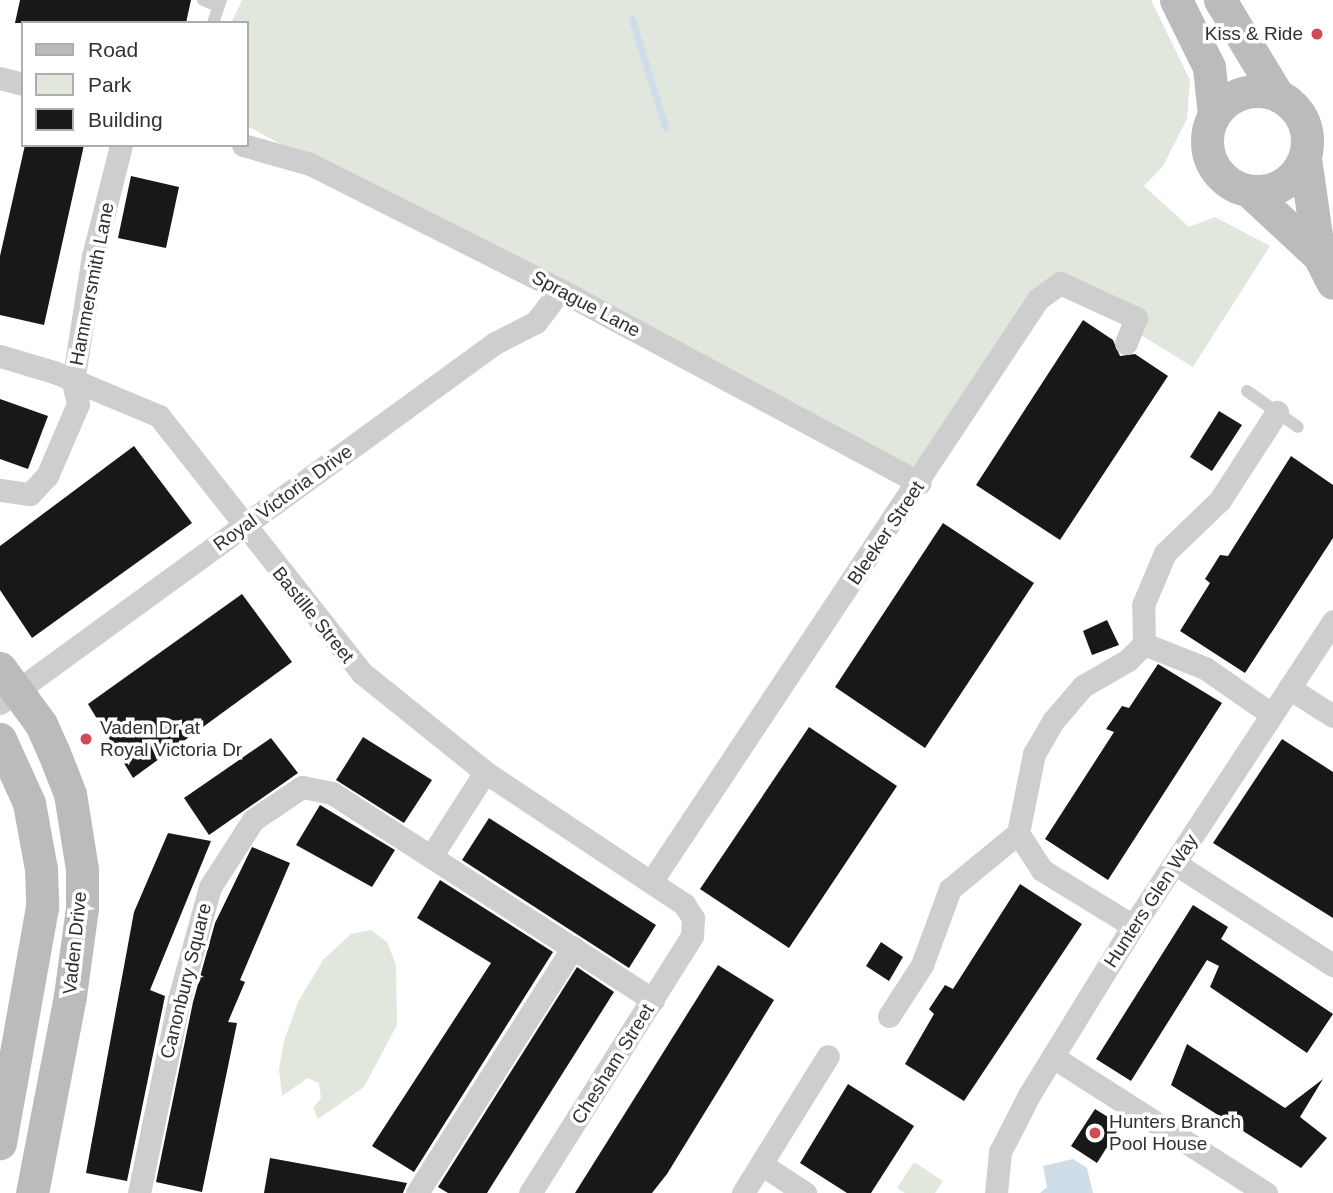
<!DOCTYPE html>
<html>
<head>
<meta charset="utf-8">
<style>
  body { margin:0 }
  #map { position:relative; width:1333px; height:1193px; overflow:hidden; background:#fff; font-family:Arial,sans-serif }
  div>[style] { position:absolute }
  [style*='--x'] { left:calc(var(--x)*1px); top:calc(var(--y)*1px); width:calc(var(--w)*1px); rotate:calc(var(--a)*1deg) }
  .green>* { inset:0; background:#e1e7dc }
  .water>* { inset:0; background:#cedde7 }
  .stream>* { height:7px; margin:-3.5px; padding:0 3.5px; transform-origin:3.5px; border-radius:3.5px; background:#cedde7 }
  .building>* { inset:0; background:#181818 }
  .lane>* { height:12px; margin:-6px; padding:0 6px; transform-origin:6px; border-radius:6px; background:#cecece }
  .street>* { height:23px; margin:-11.5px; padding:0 11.5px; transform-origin:11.5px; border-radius:11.5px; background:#cecece }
  .secondary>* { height:33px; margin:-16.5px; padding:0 16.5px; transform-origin:16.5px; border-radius:16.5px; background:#bbb }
  .secondary>.ring { margin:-16.5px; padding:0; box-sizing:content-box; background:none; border:33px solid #bbb; border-radius:50% }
  .dots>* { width:19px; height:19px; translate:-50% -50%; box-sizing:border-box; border:4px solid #fff; border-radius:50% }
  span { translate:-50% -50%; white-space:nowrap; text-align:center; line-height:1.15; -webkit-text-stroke:7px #fff; paint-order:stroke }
  .poi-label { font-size:19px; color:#313131 }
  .right { translate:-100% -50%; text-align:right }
  .left { translate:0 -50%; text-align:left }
  .street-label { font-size:19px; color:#313131 }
  .legend { position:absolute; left:21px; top:21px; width:228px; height:126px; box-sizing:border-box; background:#fff; border:2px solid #adadad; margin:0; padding:9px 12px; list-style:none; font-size:21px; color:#313131 }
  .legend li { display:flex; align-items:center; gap:14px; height:35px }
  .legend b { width:35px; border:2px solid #adadad }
</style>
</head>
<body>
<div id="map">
  <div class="green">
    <div style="clip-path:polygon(242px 0,1151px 0,1190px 80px,1187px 119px,1163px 166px,1144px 186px,1189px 227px,1215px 217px,1270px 246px,1193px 367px,1053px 281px,920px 483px,247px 126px,247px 23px,231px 23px)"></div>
    <div style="clip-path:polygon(371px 930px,387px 942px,396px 965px,397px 1025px,364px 1087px,318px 1119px,313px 1108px,321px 1098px,319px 1083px,308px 1078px,282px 1096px,279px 1069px,284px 1041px,298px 1002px,323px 960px,351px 934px)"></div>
    <div style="clip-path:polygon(914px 1162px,943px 1181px,935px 1193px,905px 1193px,897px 1188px)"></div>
  </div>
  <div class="water">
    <div style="clip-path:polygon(1073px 1159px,1087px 1168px,1093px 1193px,1040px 1193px,1047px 1187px,1043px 1166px)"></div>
  </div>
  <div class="stream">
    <div style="--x:632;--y:19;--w:113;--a:73"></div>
  </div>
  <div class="building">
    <div style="clip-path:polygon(20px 0,191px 0,186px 23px,15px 23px)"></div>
    <div style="clip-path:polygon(25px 145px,84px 145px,44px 325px,0 315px,0 256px)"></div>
    <div style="clip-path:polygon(131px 176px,179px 187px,166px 248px,118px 238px)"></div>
    <div style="clip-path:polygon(1083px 320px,1113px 340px,1120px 356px,1135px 354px,1168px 376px,1060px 540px,976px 485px)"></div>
    <div style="clip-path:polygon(0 399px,48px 416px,28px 469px,0 459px)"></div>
    <div style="clip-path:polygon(1219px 411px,1242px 425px,1212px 471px,1190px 457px)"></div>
    <div style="clip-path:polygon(134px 446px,192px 523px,32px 638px,0 590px,0 546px)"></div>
    <div style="clip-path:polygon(1291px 456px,1333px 485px,1333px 538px,1245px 673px,1180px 631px,1210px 583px,1205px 579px,1220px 555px,1228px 556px)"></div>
    <div style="clip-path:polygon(943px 523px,1034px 583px,925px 748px,835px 687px)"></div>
    <div style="clip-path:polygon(242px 594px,292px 662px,133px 778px,88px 704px)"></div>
    <div style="clip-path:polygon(1107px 620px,1119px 645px,1092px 655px,1083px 631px)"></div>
    <div style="clip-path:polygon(1158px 664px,1222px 703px,1108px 880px,1045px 839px,1114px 732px,1106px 729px,1122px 706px,1129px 708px)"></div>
    <div style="clip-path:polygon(809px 727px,897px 786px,789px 948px,700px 889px)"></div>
    <div style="clip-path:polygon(363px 737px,432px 780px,404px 823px,336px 780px)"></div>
    <div style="clip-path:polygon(271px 738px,298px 773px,209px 835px,184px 798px)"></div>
    <div style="clip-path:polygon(1282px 739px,1333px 772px,1333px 918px,1213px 843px)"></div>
    <div style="clip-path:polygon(320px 805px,395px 850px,372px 887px,296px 845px)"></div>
    <div style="clip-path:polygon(489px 818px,656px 925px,629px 968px,462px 860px)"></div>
    <div style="clip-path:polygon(168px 833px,211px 841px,150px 990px,165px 996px,127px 1181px,86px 1173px,134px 912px)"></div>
    <div style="clip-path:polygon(252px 847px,290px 863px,240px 980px,245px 982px,228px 1022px,237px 1023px,202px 1192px,156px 1182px,193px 1002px,215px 923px)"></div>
    <div style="clip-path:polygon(440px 880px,553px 952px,414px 1172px,372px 1146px,491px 963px,417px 918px)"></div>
    <div style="clip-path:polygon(1020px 884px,1082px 924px,964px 1101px,905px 1064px,934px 1014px,929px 1009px,945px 985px,953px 989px)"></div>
    <div style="clip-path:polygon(1193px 905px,1228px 927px,1221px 939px,1333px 1014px,1307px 1053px,1210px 987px,1219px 966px,1207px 960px,1131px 1081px,1096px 1059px)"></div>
    <div style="clip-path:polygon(881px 942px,903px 957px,889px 981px,866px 966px)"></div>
    <div style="clip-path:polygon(718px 965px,774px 1000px,667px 1174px,652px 1193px,575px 1193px)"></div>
    <div style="clip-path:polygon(577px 967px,614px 992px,487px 1193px,448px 1193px,438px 1187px)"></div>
    <div style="clip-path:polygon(1187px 1044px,1285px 1108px,1323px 1079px,1300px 1117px,1327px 1138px,1301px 1168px,1171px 1085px)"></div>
    <div style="clip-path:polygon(848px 1084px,914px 1126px,871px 1193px,847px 1193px,800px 1163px)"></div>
    <div style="clip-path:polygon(1095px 1109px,1121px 1125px,1097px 1163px,1071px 1146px)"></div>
    <div style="clip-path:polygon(270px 1158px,407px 1183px,403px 1193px,264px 1193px)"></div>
  </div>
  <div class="lane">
    <div style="--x:203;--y:0;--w:16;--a:22"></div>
    <div style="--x:213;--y:23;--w:24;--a:-71"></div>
    <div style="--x:1247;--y:391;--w:62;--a:35.2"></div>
  </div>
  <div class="street">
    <div style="--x:0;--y:78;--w:24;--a:15"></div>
    <div style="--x:243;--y:145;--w:70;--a:15.8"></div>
    <div style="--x:310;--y:164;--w:280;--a:26.7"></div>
    <div style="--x:560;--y:290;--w:408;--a:28.2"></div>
    <div style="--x:0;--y:356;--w:56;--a:16.5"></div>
    <div style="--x:54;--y:372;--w:114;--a:22.7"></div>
    <div style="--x:159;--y:416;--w:328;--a:51.7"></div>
    <div style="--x:362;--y:673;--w:158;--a:38.8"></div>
    <div style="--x:485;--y:772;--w:239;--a:33.6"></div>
    <div style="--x:684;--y:904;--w:17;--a:57"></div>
    <div style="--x:693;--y:918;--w:18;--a:93"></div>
    <div style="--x:692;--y:936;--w:304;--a:122.2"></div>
    <div style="--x:0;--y:490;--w:30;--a:8"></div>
    <div style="--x:30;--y:494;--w:25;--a:-47"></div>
    <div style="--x:47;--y:476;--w:78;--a:-66.7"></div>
    <div style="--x:78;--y:404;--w:23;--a:-103"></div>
    <div style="--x:73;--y:382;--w:128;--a:-81"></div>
    <div style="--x:93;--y:256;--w:114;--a:-75.8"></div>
    <div style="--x:1144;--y:644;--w:39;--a:-91"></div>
    <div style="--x:1143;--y:605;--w:56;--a:-67.1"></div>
    <div style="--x:1165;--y:553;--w:76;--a:-43.9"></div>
    <div style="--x:1220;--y:500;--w:105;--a:-57.1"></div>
    <div style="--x:1289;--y:688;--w:52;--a:32.5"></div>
    <div style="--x:0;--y:703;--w:612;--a:-36.03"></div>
    <div style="--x:495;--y:343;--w:46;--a:-27.1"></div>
    <div style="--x:536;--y:322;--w:40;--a:-53"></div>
    <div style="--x:1018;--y:833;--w:44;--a:57"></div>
    <div style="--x:1042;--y:870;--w:107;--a:31.6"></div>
    <div style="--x:432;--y:855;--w:98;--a:-57.4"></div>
    <div style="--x:1176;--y:864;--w:187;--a:32.8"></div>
    <div style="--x:653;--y:879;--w:696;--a:-56.42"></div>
    <div style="--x:1038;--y:299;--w:27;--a:-36"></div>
    <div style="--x:1060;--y:283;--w:84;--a:24.7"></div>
    <div style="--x:1136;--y:318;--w:27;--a:112"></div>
    <div style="--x:889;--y:1016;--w:61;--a:-57.1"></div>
    <div style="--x:922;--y:965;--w:81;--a:-69.8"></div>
    <div style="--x:950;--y:889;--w:88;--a:-39.5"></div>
    <div style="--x:1018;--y:833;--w:81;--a:-78.6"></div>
    <div style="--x:1034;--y:754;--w:38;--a:-60"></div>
    <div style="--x:1053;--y:721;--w:46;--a:-49.4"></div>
    <div style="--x:1083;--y:686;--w:52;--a:-30"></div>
    <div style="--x:1128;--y:660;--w:23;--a:-45"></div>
    <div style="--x:1144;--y:644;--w:66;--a:21.5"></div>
    <div style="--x:1205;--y:668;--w:80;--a:34.9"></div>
    <div style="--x:1053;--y:1057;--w:253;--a:32.6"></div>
    <div style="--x:761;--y:1164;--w:53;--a:33.4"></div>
    <div style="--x:139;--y:1193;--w:198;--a:-78.3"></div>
    <div style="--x:179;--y:999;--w:116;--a:-74.5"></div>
    <div style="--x:210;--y:887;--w:80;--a:-57.3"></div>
    <div style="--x:253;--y:820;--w:59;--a:-34"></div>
    <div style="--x:302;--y:787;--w:31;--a:11"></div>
    <div style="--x:332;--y:793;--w:382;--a:32.8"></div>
    <div style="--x:417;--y:1193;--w:291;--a:-57.6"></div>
    <div style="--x:743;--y:1193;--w:161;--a:-58.2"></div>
    <div style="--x:996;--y:1193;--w:41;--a:-84.4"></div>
    <div style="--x:1000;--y:1152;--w:64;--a:-63"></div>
    <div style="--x:1029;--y:1095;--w:198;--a:-58.4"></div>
    <div style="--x:1133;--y:926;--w:365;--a:-56.7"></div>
  </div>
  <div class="secondary">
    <div style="--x:1176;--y:0;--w:75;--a:63.8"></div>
    <div style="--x:1209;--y:67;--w:48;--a:84.1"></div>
    <div style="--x:1220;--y:0;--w:110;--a:58.8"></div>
    <div class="ring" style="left:1207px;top:91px;width:67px;height:67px"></div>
    <div style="--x:1305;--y:158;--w:99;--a:81.9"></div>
    <div style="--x:1319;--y:256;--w:30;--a:63"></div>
    <div style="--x:1249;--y:191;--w:96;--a:42.9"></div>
    <div style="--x:0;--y:668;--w:69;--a:53.8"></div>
    <div style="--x:41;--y:724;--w:32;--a:66"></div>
    <div style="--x:54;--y:753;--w:44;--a:68.7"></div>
    <div style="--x:70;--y:794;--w:76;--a:80.9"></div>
    <div style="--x:82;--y:869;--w:39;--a:90"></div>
    <div style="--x:82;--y:908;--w:89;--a:97.8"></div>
    <div style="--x:70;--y:996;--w:201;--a:100.9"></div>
    <div style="--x:0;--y:739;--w:70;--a:65.6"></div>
    <div style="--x:29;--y:803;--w:67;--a:79.7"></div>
    <div style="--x:41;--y:869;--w:38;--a:88"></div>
    <div style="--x:42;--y:907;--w:240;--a:100.1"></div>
  </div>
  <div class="dots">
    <div style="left:1317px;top:34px;background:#d04c54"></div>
    <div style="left:86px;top:739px;background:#d04c54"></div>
    <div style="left:1095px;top:1133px;background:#d04c54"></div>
  </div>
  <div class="poi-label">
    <span class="right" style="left:1303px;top:34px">Kiss &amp; Ride</span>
    <span class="left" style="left:100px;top:739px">Vaden Dr at<br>Royal Victoria Dr</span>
    <span class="left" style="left:1109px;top:1133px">Hunters Branch<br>Pool House</span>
  </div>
  <div class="street-label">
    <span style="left:92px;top:284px;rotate:-79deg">Hammersmith Lane</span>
    <span style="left:586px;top:304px;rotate:28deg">Sprague Lane</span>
    <span style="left:283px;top:498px;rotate:-36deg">Royal Victoria Drive</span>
    <span style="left:886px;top:533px;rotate:-56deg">Bleeker Street</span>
    <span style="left:313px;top:615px;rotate:51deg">Bastille Street</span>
    <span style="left:1151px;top:901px;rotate:-57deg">Hunters Glen Way</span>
    <span style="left:75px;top:943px;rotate:-84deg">Vaden Drive</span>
    <span style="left:186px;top:981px;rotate:-76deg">Canonbury Square</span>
    <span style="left:613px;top:1064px;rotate:-58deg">Chesham Street</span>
  </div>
  <ul class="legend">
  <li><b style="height:9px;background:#bbb"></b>Road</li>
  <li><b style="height:19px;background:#e1e7dc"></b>Park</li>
  <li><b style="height:19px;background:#181818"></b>Building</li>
  </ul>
</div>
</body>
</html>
